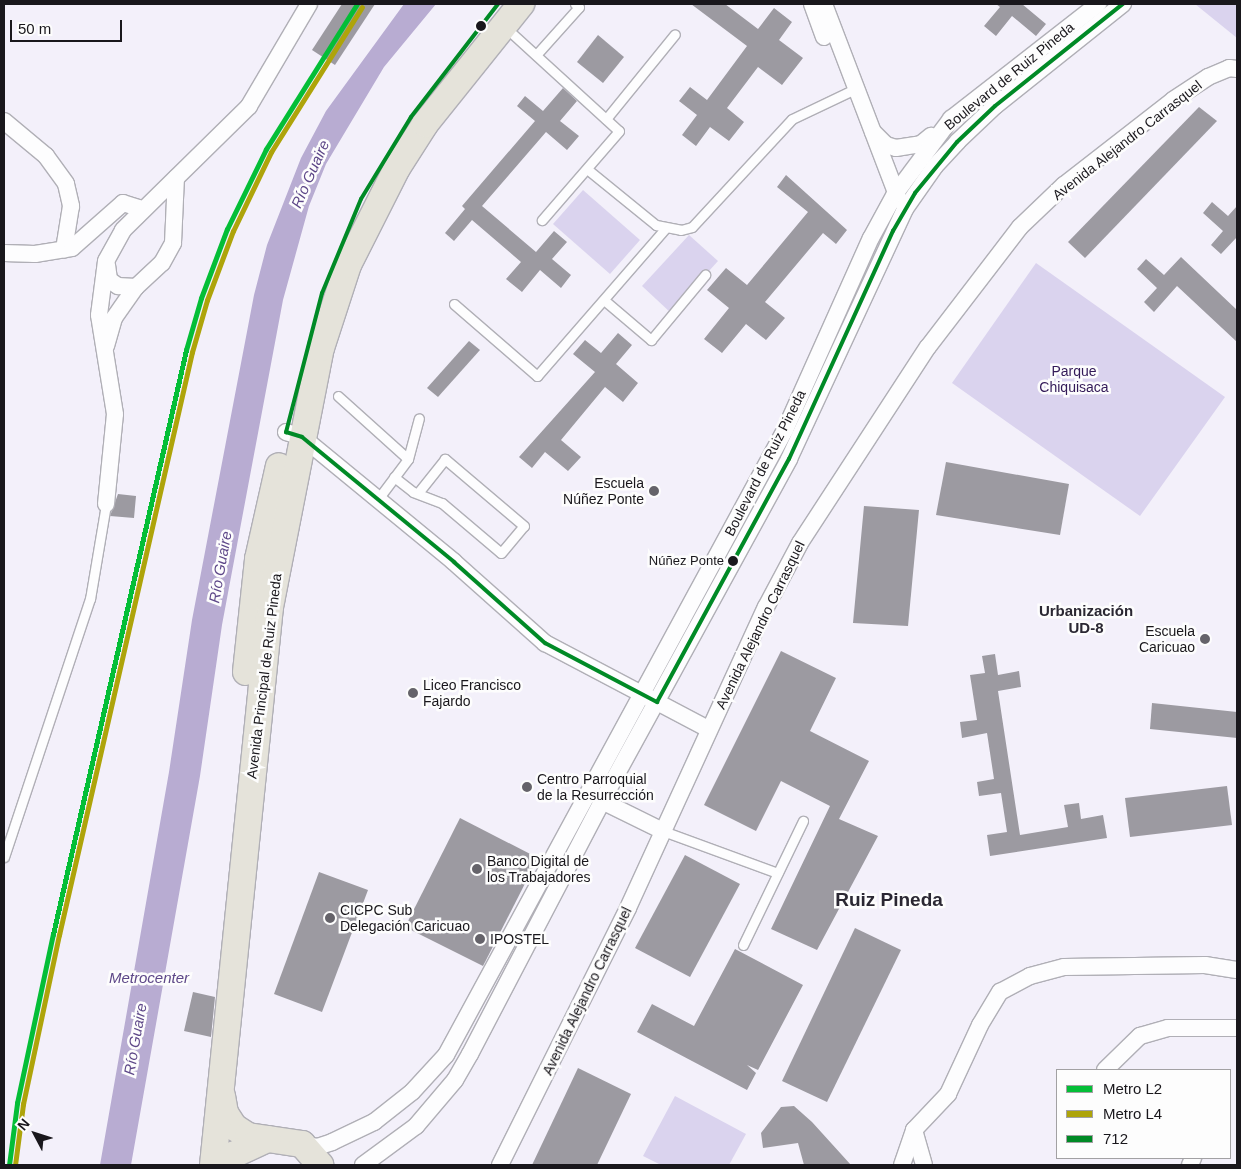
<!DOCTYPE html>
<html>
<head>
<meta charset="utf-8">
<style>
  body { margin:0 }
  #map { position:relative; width:1241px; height:1169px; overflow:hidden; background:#f3f0fa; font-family:Helvetica,sans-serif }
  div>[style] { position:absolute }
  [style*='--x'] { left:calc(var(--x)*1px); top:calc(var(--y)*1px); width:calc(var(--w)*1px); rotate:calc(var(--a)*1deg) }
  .green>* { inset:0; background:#dad3ee }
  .water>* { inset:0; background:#b8acd2 }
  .building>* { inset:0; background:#9c9aa1 }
  .roads { filter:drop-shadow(1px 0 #b0afb6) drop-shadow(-1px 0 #b0afb6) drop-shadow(0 1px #b0afb6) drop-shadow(0 -1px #b0afb6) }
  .service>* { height:9px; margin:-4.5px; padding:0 4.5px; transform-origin:4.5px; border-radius:4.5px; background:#fdfdfe }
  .minor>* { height:16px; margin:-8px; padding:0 8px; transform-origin:8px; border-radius:8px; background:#fdfdfe }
  .primary>* { height:26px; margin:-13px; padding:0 13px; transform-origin:13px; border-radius:13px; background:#e5e3da }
  .bus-1>* { height:4px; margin:-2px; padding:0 2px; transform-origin:2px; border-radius:2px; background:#008a26 }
  .metro-1>* { height:5px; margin:-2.5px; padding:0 2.5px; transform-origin:2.5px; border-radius:2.5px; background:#04be37 }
  .metro-2>* { height:5px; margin:-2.5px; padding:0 2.5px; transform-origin:2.5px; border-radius:2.5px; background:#aea40a }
  .dots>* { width:14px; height:14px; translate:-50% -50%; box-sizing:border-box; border:2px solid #fdfdfd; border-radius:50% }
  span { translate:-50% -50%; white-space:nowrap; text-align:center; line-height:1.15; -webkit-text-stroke:5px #fdfdfd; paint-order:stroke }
  .bus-label { font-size:13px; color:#19171c }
  .right { translate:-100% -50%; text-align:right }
  .street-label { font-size:14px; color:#19171c }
  .park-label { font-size:14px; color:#331a58 }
  .poi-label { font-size:14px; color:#19171c }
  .left { translate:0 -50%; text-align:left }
  .water-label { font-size:15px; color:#5d4788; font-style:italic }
  .neighbourhood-label { font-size:15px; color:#2b2833; font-weight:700 }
  .district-label { font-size:19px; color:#2b2833; font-weight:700 }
  .frame { position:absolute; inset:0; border:5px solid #19171c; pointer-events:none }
  .legend { position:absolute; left:1056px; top:1069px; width:175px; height:90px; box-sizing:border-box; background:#fdfdfd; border:1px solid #a2a1a3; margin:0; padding:6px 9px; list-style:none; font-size:15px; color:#19171c }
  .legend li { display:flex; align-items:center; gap:10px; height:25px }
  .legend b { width:25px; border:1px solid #a2a1a3 }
  .north { position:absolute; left:10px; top:1109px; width:50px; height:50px; -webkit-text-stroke:4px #fdfdfd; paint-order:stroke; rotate:310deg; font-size:14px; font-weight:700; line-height:20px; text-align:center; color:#19171c }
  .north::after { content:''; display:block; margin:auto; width:18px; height:22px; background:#19171c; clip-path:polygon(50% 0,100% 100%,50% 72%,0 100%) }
  .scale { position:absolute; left:10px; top:20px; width:112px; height:22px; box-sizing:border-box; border:2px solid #19171c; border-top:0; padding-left:6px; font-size:15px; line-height:18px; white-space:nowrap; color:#19171c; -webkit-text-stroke:4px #fdfdfd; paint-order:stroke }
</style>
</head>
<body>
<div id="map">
  <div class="green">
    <div style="clip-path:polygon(1195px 4px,1237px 4px,1237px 38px)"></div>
    <div style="clip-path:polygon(583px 190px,640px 240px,610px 274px,553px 224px)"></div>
    <div style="clip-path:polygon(689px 235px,718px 261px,671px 313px,642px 286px)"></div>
    <div style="clip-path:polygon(1036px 263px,1225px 397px,1140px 516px,952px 383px)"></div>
    <div style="clip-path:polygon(675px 1096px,746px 1134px,729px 1165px,661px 1165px,643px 1156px)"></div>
  </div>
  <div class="water">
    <div style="clip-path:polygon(404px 4px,436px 4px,384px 67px,326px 164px,309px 206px,283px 300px,222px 625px,200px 776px,131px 1165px,100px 1165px,169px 772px,192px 620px,254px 295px,267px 245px,301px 158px,326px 111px)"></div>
  </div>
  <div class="building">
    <div style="clip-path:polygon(342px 4px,375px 4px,335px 65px,312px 50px)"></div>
    <div style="clip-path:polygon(691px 4px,725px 4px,758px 29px,774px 8px,792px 22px,779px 40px,803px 58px,782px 85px,758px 67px,727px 108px,744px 122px,729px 141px,710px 127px,696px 146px,682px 135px,697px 115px,679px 101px,690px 87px,707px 100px,747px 46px)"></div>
    <div style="clip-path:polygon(996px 4px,1022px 4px,1046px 24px,1036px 36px,1012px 16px,996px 36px,984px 26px,1000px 7px)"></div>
    <div style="clip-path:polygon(598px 35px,624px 57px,603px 83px,577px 62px)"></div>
    <div style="clip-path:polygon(563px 88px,577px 101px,560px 121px,579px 136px,567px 150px,546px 132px,482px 206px,536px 252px,554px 231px,567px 242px,552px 259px,571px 275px,561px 288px,540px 270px,522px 292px,506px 279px,521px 262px,472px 220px,454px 241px,445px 233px,465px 209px,462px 206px,535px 121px,517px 106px,525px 96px,543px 111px)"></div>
    <div style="clip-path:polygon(1199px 107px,1217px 121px,1085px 258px,1068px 242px)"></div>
    <div style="clip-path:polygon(786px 175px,847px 230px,836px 244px,823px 233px,765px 302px,785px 318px,766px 340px,746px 324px,722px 353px,704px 339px,729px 308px,707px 290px,726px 268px,747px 285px,808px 212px,777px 187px)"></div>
    <div style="clip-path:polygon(1212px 202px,1228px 216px,1237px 206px,1237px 237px,1221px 254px,1211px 245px,1223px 231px,1203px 213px)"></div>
    <div style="clip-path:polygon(1181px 257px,1237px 310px,1237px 342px,1177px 286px,1154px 312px,1144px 302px,1157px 288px,1137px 269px,1146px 259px,1164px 275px)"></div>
    <div style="clip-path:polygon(618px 333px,632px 345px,616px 364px,638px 383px,623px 402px,605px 387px,561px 440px,581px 457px,568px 471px,545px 452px,532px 468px,519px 457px,595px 372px,573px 354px,585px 340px,601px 353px)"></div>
    <div style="clip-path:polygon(469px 341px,480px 350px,438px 397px,427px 388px)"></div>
    <div style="clip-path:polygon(946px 462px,1069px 484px,1060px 535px,936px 515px)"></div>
    <div style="clip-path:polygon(118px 494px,136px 496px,134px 518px,110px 516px)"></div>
    <div style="clip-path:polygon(864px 506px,919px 510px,908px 626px,853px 623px)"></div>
    <div style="clip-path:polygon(781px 651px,836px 678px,810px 731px,869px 761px,839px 819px,878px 836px,817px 950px,771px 929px,830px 806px,781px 781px,756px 831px,704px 805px)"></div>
    <div style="clip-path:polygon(995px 654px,998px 675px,1019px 671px,1021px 687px,998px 691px,1020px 835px,1068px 827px,1064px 805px,1079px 803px,1081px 819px,1103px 815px,1107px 838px,990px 856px,987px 835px,1007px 832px,1001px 793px,979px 796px,977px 782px,994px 779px,987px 733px,962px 738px,960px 722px,977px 720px,970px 675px,985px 673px,982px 656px)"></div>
    <div style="clip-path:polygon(1152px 703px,1237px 712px,1237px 738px,1150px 729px)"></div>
    <div style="clip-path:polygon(1227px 786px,1232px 825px,1130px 837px,1125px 798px)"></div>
    <div style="clip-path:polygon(460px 818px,538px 858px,483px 966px,405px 927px)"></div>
    <div style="clip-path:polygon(685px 855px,740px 884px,690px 977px,635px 948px)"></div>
    <div style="clip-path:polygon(319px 872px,368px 890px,322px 1012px,274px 994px)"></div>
    <div style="clip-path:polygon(855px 928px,901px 950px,827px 1102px,782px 1081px)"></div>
    <div style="clip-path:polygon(735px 949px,803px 985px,758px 1070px,747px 1065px,756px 1073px,747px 1090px,637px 1032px,652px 1004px,694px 1026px)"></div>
    <div style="clip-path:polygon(193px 992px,215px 997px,211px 1037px,184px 1031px)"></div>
    <div style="clip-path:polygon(578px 1068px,631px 1094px,597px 1165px,532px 1165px)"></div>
    <div style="clip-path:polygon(794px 1106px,812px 1122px,851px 1165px,804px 1165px,798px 1143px,763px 1148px,761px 1133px,781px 1107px)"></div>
  </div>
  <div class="roads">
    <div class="service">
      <div style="--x:505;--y:27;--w:154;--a:42.4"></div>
      <div style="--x:619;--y:131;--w:118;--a:130.9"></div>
      <div style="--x:536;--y:55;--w:64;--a:-48.1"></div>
      <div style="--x:579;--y:7;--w:5;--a:-143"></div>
      <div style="--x:606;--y:119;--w:109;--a:-50.9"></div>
      <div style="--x:587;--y:169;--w:89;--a:39.1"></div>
      <div style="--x:656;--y:225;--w:25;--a:11"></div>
      <div style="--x:681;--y:230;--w:11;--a:-15"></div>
      <div style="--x:692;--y:227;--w:147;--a:-47.2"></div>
      <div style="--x:792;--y:119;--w:70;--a:-25.5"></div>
      <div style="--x:604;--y:300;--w:62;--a:40.4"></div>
      <div style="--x:651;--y:340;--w:85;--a:-50.3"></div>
      <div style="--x:454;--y:304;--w:110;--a:40.9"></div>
      <div style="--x:537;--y:376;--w:195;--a:-49"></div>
      <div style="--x:338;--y:396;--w:94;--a:42"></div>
      <div style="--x:394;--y:477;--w:24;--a:38"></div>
      <div style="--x:413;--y:492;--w:31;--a:21"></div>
      <div style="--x:442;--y:503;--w:77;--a:40.3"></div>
      <div style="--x:501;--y:553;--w:35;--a:-50"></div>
      <div style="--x:524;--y:526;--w:104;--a:-139.7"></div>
      <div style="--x:445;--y:459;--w:43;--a:128.5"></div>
      <div style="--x:378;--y:499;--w:50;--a:-53.1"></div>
      <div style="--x:408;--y:459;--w:42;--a:-75"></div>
      <div style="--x:663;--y:831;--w:122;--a:20.1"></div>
      <div style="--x:4;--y:857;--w:272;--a:-71.6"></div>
      <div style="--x:90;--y:599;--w:96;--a:-80.4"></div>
      <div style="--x:743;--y:945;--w:138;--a:-64.2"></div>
    </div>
    <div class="minor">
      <div style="--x:812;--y:4;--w:35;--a:70"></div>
      <div style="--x:824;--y:4;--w:210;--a:69.1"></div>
      <div style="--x:4;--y:121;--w:55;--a:39.8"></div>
      <div style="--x:46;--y:156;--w:34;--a:54"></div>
      <div style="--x:66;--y:184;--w:23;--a:77"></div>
      <div style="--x:71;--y:206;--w:44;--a:99.2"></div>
      <div style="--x:873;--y:132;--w:18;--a:45"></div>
      <div style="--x:886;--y:145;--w:10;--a:17"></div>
      <div style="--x:896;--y:148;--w:25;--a:-9"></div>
      <div style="--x:921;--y:144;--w:13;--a:-39"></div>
      <div style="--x:4;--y:253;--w:31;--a:2"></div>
      <div style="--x:35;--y:254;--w:37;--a:-9"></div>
      <div style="--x:72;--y:248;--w:68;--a:-41.4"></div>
      <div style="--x:123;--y:203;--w:16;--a:18"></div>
      <div style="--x:138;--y:208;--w:8;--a:97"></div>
      <div style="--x:107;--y:265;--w:15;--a:82"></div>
      <div style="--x:109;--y:280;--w:11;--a:34"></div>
      <div style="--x:118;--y:286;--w:18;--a:3"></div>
      <div style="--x:136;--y:287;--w:35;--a:-43"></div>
      <div style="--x:162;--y:263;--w:23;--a:-61"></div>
      <div style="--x:173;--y:243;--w:65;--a:-87.4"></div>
      <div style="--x:106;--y:346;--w:29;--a:-74"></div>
      <div style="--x:114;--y:318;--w:38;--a:-55"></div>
      <div style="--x:286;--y:432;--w:17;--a:17"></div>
      <div style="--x:302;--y:437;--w:197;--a:39.4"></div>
      <div style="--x:454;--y:562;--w:122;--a:41.7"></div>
      <div style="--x:545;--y:643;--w:184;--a:27.8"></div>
      <div style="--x:106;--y:504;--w:90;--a:-84.3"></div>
      <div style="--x:115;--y:414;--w:100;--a:-99.2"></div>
      <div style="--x:99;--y:315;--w:54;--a:-82.6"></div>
      <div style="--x:106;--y:261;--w:35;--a:-61"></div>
      <div style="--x:123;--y:230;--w:177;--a:-44.5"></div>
      <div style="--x:249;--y:106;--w:118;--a:-59.5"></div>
      <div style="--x:602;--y:801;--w:68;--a:26.2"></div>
      <div style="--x:1105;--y:1070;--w:49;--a:-44.2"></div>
      <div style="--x:1140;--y:1036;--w:29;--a:-16"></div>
      <div style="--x:1168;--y:1028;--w:69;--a:0"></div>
      <div style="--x:914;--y:1130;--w:36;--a:74"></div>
      <div style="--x:302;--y:1144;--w:15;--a:11"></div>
      <div style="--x:317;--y:1147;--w:16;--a:-18"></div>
      <div style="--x:332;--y:1142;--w:47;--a:-25.5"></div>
      <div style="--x:374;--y:1122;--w:48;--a:-38.3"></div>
      <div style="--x:412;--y:1092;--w:50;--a:-47.4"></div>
      <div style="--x:446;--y:1055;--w:711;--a:-61.52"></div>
      <div style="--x:785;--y:430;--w:210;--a:-65.9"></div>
      <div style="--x:871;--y:238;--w:50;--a:-61.4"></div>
      <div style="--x:895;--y:194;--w:94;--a:-53.3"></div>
      <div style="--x:951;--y:119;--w:187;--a:-38"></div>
      <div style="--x:363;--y:1165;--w:66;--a:-36.3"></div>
      <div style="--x:416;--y:1126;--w:60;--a:-49.7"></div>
      <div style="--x:455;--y:1080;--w:30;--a:-60"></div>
      <div style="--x:470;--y:1054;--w:285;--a:-62.4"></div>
      <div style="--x:602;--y:801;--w:390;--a:-61.3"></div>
      <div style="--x:789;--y:459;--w:276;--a:-65.1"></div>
      <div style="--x:905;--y:209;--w:52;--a:-55.1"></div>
      <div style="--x:935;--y:166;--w:33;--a:-47"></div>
      <div style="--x:957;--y:142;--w:52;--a:-43.5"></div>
      <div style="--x:995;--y:106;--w:164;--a:-38.6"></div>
      <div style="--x:500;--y:1165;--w:287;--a:-63.5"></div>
      <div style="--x:628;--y:908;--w:331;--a:-65.4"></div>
      <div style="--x:766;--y:607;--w:72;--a:-62"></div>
      <div style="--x:800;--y:543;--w:234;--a:-56.9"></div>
      <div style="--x:928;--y:347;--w:151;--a:-52.5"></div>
      <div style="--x:1020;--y:227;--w:61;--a:-43.7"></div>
      <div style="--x:1064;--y:185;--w:138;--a:-37.9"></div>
      <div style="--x:1173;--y:100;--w:42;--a:-33.3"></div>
      <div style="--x:1208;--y:77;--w:23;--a:-23"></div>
      <div style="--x:1229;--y:68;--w:8;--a:7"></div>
      <div style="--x:902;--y:1165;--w:37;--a:-71"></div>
      <div style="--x:914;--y:1130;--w:50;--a:-46.6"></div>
      <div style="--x:948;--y:1094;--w:76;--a:-65.1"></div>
      <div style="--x:980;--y:1025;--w:39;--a:-59"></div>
      <div style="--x:1000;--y:992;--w:34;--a:-28"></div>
      <div style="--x:1030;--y:976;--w:35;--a:-15"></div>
      <div style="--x:1064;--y:967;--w:141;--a:-0.8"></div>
      <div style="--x:1205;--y:965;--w:32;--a:9"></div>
      <div style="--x:1190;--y:1165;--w:8;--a:-67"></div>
    </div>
    <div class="primary">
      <div style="--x:246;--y:672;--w:114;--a:-83.9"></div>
      <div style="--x:258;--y:559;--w:95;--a:-77.3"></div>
      <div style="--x:222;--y:1096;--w:17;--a:80"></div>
      <div style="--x:225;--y:1113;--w:17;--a:57"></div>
      <div style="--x:234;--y:1127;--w:17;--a:33"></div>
      <div style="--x:248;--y:1136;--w:55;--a:8.4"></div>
      <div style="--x:302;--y:1144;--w:28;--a:49"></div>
      <div style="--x:213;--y:1165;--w:561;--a:-84.17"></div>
      <div style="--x:270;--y:607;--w:264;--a:-78.9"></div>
      <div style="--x:321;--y:348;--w:87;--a:-72"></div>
      <div style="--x:348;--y:265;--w:109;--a:-63.2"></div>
      <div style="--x:397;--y:168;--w:52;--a:-57.5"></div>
      <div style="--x:425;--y:124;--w:154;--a:-51.3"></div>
      <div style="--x:221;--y:1165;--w:16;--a:-40"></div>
      <div style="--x:233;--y:1155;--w:38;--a:-25"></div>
    </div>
  </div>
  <div class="bus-1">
    <div style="--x:498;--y:4;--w:143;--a:127.6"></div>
    <div style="--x:411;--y:117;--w:96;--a:121.4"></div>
    <div style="--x:361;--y:199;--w:102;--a:112.5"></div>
    <div style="--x:322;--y:293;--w:144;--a:104.5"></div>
    <div style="--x:286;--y:432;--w:17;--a:17"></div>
    <div style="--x:302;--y:437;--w:197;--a:39.4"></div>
    <div style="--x:454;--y:562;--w:122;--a:41.7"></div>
    <div style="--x:545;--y:643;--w:127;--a:27.8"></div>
    <div style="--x:657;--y:702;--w:277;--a:-61.5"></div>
    <div style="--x:789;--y:459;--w:251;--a:-65.5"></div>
    <div style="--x:893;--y:231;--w:44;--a:-59.9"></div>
    <div style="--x:915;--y:193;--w:66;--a:-50.5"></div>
    <div style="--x:957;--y:142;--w:52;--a:-43.5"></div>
    <div style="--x:995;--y:106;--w:164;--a:-38.6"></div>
  </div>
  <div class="metro-1">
    <div style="--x:9;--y:1165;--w:63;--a:-82.6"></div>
    <div style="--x:17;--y:1103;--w:173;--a:-78"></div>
    <div style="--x:53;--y:934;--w:599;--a:-77.17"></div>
    <div style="--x:186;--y:350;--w:54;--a:-73.9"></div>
    <div style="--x:201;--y:298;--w:74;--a:-69.4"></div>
    <div style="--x:227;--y:229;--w:89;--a:-64"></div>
    <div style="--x:266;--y:149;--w:171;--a:-57.9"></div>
  </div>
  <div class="metro-2">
    <div style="--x:15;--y:1165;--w:62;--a:-82.5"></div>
    <div style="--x:23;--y:1104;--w:173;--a:-78"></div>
    <div style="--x:59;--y:935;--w:598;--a:-77.15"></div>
    <div style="--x:192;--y:352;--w:54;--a:-73.9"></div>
    <div style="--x:207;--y:300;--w:74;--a:-69.4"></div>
    <div style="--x:233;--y:231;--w:88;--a:-64.3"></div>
    <div style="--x:271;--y:152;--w:171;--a:-57.9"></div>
  </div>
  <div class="dots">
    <div style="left:481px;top:26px;background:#19171c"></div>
    <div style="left:654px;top:491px;background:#65636a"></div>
    <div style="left:733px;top:561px;background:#19171c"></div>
    <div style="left:1205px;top:639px;background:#65636a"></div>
    <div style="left:413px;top:693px;background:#65636a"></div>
    <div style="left:527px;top:787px;background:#65636a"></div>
    <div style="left:477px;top:869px;background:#65636a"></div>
    <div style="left:330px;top:918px;background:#65636a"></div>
    <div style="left:480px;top:939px;background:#65636a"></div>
  </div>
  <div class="bus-label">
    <span class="right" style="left:724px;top:561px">Núñez Ponte</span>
  </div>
  <div class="street-label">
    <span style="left:1009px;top:76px;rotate:-39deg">Boulevard de Ruiz Pineda</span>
    <span style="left:1127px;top:140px;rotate:-38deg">Avenida Alejandro Carrasquel</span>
    <span style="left:765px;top:463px;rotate:-63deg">Boulevard de Ruiz Pineda</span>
    <span style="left:760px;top:625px;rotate:-64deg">Avenida Alejandro Carrasquel</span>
    <span style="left:264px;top:676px;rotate:-83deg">Avenida Principal de Ruiz Pineda</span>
    <span style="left:587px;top:991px;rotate:-64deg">Avenida Alejandro Carrasquel</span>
  </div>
  <div class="park-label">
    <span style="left:1074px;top:379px">Parque<br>Chiquisaca</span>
  </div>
  <div class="poi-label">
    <span class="right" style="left:644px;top:491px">Escuela<br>Núñez Ponte</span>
    <span class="right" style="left:1195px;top:639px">Escuela<br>Caricuao</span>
    <span class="left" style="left:423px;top:693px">Liceo Francisco<br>Fajardo</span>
    <span class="left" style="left:537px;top:787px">Centro Parroquial<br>de la Resurrección</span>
    <span class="left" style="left:487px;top:869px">Banco Digital de<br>los Trabajadores</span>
    <span class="left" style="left:340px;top:918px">CICPC Sub<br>Delegación Caricuao</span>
    <span class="left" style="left:490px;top:939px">IPOSTEL</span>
  </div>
  <div class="water-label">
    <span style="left:310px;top:174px;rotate:-66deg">Río Guaire</span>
    <span style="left:220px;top:567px;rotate:-80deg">Río Guaire</span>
    <span style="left:149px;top:978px">Metrocenter</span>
    <span style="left:135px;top:1039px;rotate:-80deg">Río Guaire</span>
  </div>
  <div class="neighbourhood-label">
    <span style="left:1086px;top:619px">Urbanización<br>UD-8</span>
  </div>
  <div class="district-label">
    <span style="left:889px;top:900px">Ruiz Pineda</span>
  </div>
  <div class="frame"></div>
  <ul class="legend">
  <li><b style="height:6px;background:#04be37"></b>Metro L2</li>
  <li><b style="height:6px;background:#aea40a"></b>Metro L4</li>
  <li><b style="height:6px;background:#008a26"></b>712</li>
  </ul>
  <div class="north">N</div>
  <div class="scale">50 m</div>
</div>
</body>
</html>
